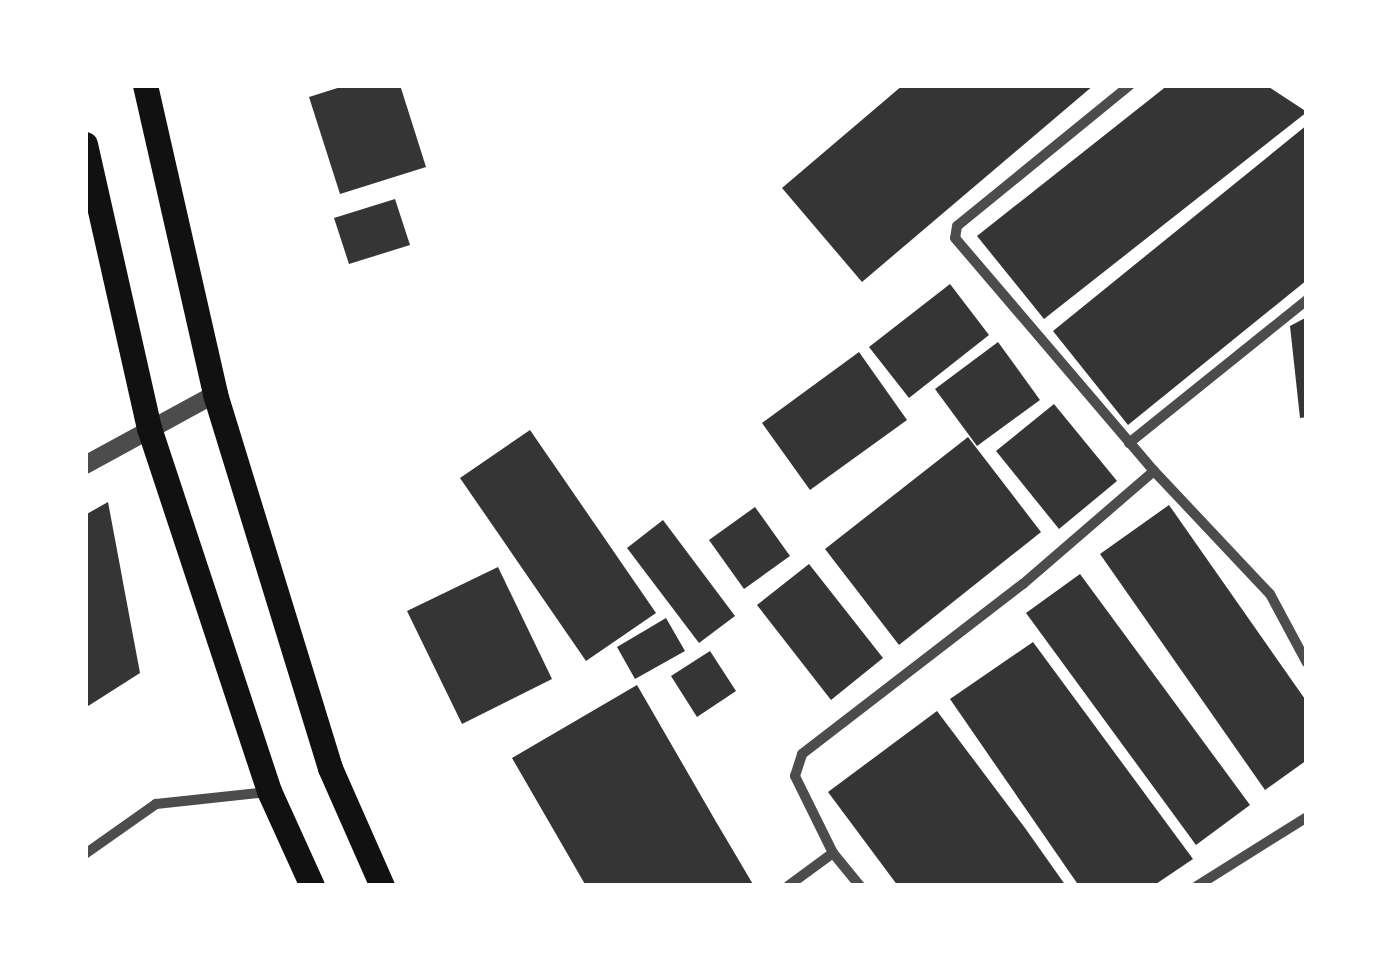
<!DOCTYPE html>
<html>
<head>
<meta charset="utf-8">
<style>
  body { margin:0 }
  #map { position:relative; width:1392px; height:971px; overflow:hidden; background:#fff; font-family:"DejaVu Sans",sans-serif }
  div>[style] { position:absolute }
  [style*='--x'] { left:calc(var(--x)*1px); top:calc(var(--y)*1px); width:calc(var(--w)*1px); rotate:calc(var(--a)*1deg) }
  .building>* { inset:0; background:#353535 }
  .minor>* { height:10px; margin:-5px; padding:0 5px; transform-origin:5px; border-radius:5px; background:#4c4c4c }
  .tertiary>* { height:18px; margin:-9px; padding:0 9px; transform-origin:9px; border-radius:9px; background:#4c4c4c }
  .primary>* { height:25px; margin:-12.5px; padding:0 12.5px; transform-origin:12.5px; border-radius:12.5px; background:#111 }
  span { translate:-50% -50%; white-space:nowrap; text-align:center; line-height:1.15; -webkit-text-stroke:10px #fff; paint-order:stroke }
  .frame { position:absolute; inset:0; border:88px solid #fff; pointer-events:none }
</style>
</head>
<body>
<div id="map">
  <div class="building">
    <div style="clip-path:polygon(347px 85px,400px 85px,426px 167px,340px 194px,309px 97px)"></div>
    <div style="clip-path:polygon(903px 85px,1094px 85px,862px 282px,782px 188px)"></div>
    <div style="clip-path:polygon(1168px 85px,1266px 85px,1307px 112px,1044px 319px,977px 236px)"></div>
    <div style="clip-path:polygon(1307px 125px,1307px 280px,1128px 425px,1053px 331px)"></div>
    <div style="clip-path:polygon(395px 199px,410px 245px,349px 264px,334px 218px)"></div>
    <div style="clip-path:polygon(950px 284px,989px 335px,909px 398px,869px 347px)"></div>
    <div style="clip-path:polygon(1307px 317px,1307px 417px,1300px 418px,1290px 326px)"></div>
    <div style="clip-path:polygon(998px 342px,1040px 400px,977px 446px,935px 389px)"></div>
    <div style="clip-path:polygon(859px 352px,907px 420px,810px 490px,762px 423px)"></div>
    <div style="clip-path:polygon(1054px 404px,1117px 481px,1059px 529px,996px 451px)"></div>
    <div style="clip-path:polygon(530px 430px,656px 613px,586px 661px,460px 478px)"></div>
    <div style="clip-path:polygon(968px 437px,1041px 532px,899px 645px,825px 549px)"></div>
    <div style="clip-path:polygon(108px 502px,140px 673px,85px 708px,85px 515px)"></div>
    <div style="clip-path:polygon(1169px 505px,1307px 702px,1307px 760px,1265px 790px,1100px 554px)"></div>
    <div style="clip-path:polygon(755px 507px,790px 556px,744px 589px,709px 540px)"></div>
    <div style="clip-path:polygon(663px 520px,735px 616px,699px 643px,627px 548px)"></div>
    <div style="clip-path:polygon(809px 564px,883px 658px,831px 700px,757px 605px)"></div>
    <div style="clip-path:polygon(498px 567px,552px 679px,462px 724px,407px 611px)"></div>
    <div style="clip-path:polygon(1080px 574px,1250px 805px,1196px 845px,1026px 613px)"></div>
    <div style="clip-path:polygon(666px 618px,685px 651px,635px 679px,617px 647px)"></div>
    <div style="clip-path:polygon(1033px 642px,1193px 859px,1153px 886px,1079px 886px,950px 699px)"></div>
    <div style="clip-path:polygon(710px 651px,736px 691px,697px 717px,671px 676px)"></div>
    <div style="clip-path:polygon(637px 685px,715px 820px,754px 886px,586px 886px,512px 758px)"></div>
    <div style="clip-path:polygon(937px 711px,1025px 828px,1066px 886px,898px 886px,828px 792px)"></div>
  </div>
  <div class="minor">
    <div style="--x:1130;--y:85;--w:223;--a:140.8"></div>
    <div style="--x:957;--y:226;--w:12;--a:99"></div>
    <div style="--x:955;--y:238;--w:306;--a:49.5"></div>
    <div style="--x:1154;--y:471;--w:169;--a:46.7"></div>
    <div style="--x:1270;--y:594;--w:78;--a:61.8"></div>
    <div style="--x:1129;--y:443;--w:228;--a:-38.8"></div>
    <div style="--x:85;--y:854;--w:87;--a:-35.2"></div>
    <div style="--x:156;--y:804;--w:113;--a:-6.1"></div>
    <div style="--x:788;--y:886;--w:56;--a:-36.3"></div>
    <div style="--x:860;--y:886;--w:43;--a:-129.3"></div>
    <div style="--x:833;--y:853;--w:86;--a:-116.3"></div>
    <div style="--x:795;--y:776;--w:23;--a:-72"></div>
    <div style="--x:802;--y:754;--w:279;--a:-37.6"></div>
    <div style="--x:1023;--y:584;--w:173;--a:-40.8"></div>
    <div style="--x:1197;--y:886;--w:130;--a:-32.1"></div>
  </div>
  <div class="tertiary">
    <div style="--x:85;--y:465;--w:148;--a:-28.6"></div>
  </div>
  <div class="primary">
    <div style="--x:145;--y:85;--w:317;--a:77.2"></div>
    <div style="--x:215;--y:394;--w:391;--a:72.9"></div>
    <div style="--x:330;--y:768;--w:129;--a:66.2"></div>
    <div style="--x:85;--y:144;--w:291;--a:77.3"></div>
    <div style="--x:149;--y:428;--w:382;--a:71.7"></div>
    <div style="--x:269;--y:791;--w:104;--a:65.6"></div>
  </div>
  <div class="frame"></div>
</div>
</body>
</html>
